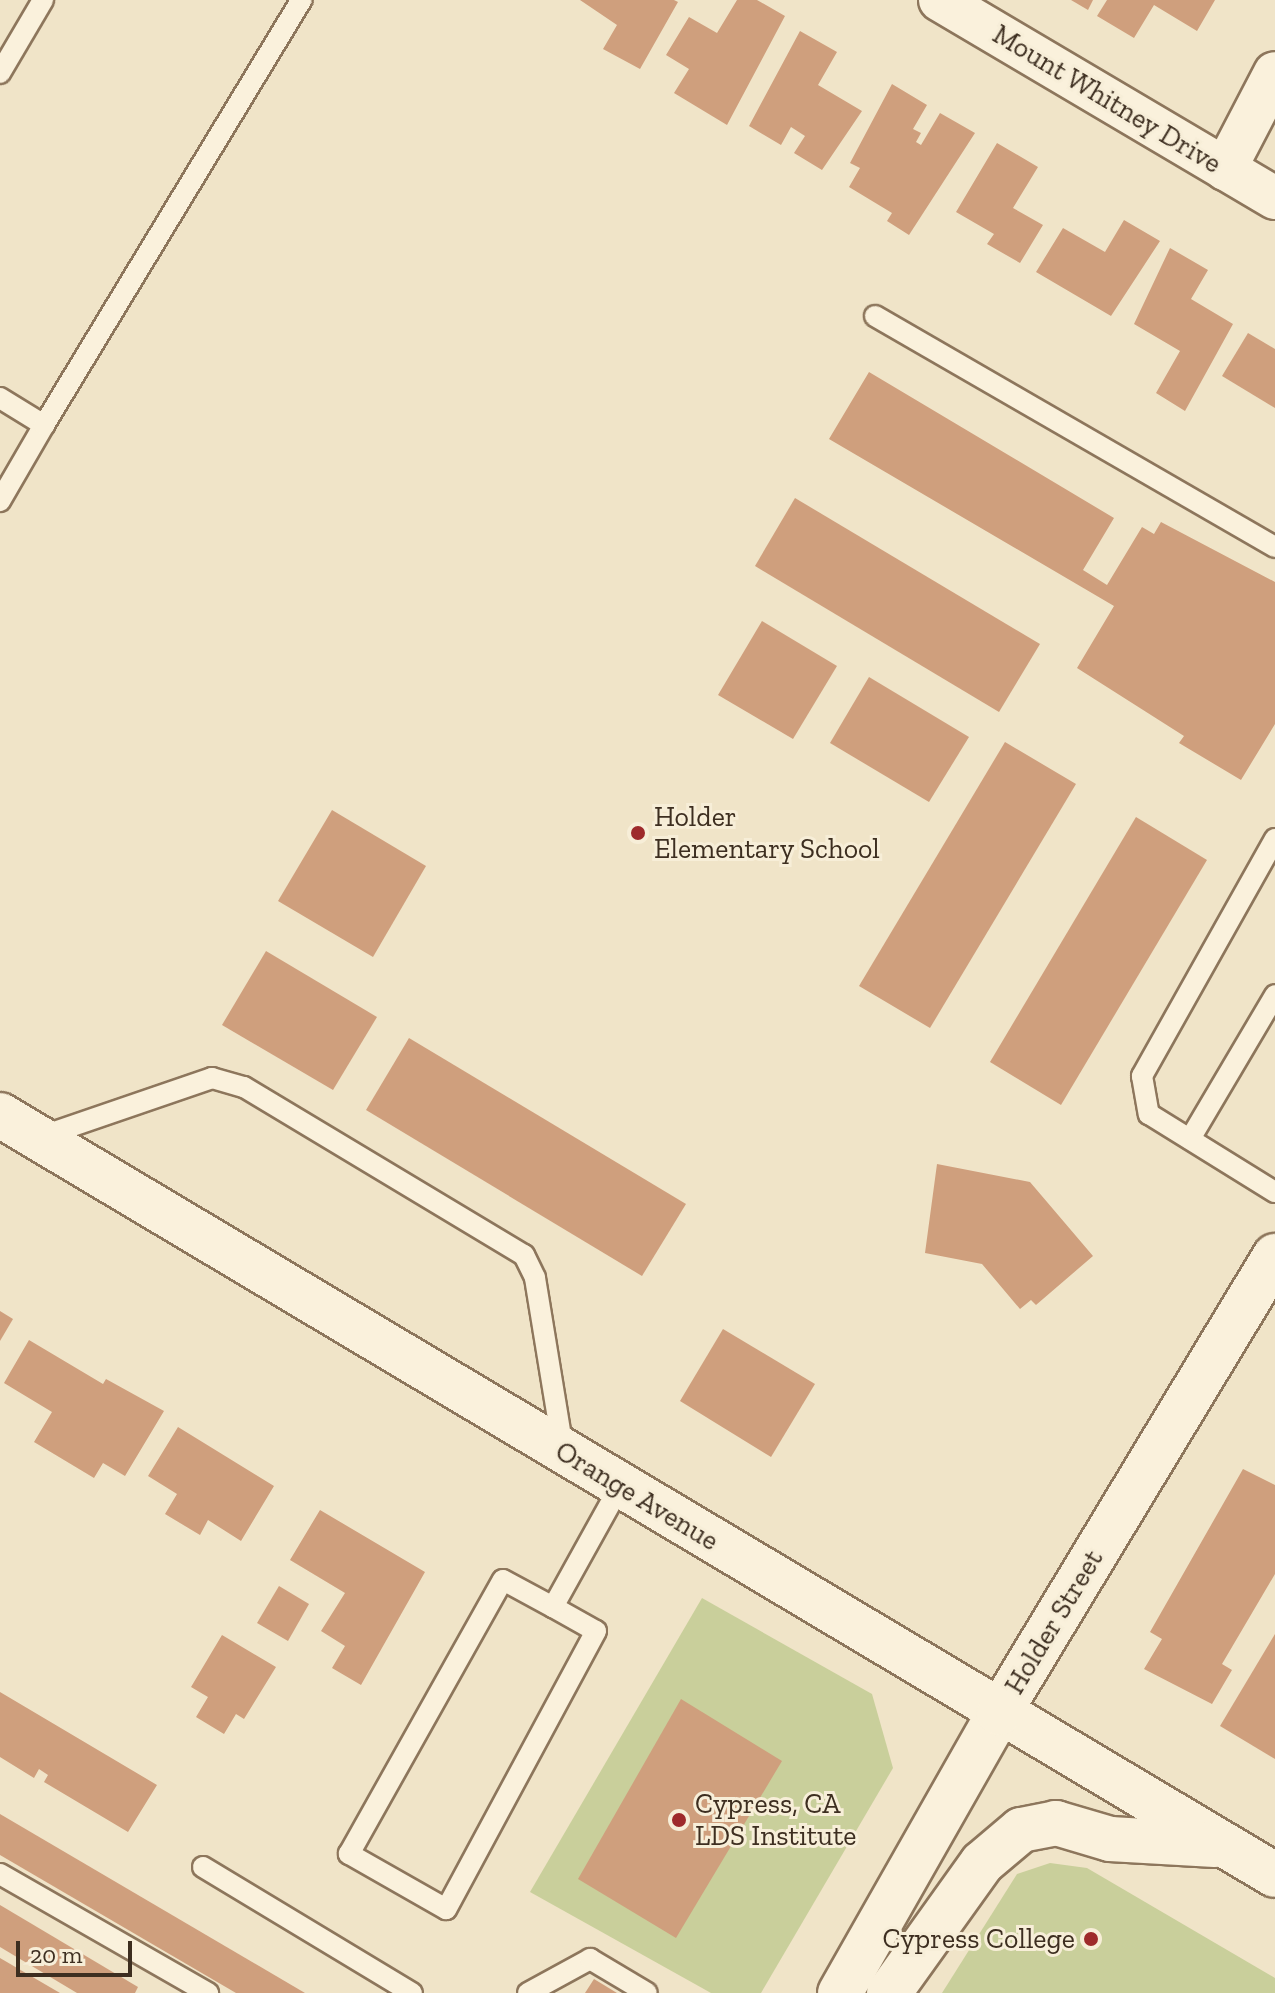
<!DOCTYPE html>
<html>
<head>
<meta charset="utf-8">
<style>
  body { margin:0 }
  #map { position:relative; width:1275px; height:1993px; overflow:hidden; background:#f0e4c8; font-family:"Zilla Slab",serif }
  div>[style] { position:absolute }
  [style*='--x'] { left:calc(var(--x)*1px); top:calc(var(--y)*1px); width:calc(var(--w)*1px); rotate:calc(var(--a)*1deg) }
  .green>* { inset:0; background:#c9cf9b }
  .building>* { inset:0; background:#cf9f7d }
  .roads { filter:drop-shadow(2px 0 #8d765c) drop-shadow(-2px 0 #8d765c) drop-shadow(0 2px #8d765c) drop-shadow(0 -2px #8d765c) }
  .lane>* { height:20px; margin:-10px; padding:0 10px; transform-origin:10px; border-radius:10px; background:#faf1dc }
  .street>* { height:42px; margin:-21px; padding:0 21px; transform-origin:21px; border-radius:21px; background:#faf1dc }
  .secondary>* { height:44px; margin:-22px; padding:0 22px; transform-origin:22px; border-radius:22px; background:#faf1dc }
  .dots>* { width:22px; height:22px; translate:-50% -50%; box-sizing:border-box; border:4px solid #f7eed8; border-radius:50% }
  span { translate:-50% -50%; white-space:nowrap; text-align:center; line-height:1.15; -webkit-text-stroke:6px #f7eed8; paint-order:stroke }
  .street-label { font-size:28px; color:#3d2e20 }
  .poi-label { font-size:28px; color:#3d2e20 }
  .left { translate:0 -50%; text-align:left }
  .right { translate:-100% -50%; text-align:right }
  .scale { position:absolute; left:16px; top:1941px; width:116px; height:36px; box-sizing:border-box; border:4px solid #3d2e20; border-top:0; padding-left:10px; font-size:24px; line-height:28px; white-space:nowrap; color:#3d2e20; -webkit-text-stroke:6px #f7eed8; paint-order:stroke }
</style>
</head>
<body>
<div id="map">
  <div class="green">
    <div style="clip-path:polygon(702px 1598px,872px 1694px,893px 1768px,761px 1993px,711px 1993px,530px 1892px)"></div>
    <div style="clip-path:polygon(1050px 1863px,1087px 1868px,1275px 1978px,1275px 1993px,942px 1993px,1017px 1874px)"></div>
  </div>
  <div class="building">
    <div style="clip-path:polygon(580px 0,674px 0,678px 2px,640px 69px,603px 49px,617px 25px)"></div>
    <div style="clip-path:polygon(737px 0,757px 0,785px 16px,727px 125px,674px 93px,689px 69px,666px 55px,689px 17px,717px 33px)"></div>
    <div style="clip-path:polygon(1071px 0,1093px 0,1088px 10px)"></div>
    <div style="clip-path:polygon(1107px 0,1215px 0,1197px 31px,1154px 5px,1134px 38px,1097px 16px)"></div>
    <div style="clip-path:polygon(800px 31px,837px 52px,818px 85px,862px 111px,822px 170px,794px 153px,805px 136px,791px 127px,781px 145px,749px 126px)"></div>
    <div style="clip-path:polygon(892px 84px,927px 105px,913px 129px,921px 133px,916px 142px,921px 145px,940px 113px,975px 133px,909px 235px,887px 221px,892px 213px,849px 187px,860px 168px,850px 163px)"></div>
    <div style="clip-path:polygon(997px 143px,1038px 167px,1013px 208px,1043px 225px,1020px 263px,987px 244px,994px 234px,956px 212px)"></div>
    <div style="clip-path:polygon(1124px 220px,1160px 241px,1111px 316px,1036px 272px,1063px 228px,1105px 252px)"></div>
    <div style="clip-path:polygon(1170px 248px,1208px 270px,1191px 299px,1233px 324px,1185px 411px,1156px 393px,1180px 351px,1134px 324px)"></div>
    <div style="clip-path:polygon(1248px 333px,1275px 349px,1275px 408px,1222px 376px)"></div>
    <div style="clip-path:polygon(869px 372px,1114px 518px,1083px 570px,1107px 585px,1142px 527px,1154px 534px,1161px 522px,1275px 582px,1275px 724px,1241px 780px,1179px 743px,1184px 736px,1077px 668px,1114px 606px,829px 439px)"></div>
    <div style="clip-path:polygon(795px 498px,1040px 644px,999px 712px,755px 566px)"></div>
    <div style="clip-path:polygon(762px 621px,837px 666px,793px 739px,718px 695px)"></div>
    <div style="clip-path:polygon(869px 677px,969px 737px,929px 802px,830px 743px)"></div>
    <div style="clip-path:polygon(1005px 742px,1076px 784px,930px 1028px,859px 986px)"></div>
    <div style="clip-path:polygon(332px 810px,426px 866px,373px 957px,278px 901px)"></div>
    <div style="clip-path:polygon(1136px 817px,1207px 860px,1061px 1105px,990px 1062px)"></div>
    <div style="clip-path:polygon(266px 951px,377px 1017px,333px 1090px,222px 1025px)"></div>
    <div style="clip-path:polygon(409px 1038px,686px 1204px,642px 1276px,366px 1110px)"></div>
    <div style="clip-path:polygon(937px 1164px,1030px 1182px,1093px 1256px,1036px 1305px,1031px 1300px,1020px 1309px,982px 1264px,925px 1253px)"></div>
    <div style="clip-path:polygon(0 1311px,13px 1319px,0 1341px)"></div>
    <div style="clip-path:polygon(723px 1329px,815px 1384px,771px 1457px,680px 1401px)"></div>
    <div style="clip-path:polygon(29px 1340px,103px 1384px,106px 1379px,164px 1411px,125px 1476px,103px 1463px,94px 1478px,34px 1442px,52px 1412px,4px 1383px)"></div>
    <div style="clip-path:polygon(178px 1427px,274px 1486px,241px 1541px,208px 1520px,200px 1535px,165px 1514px,177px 1494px,148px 1476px)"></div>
    <div style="clip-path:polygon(1243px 1469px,1275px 1485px,1275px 1574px,1222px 1664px,1232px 1670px,1212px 1704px,1144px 1669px,1162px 1639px,1150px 1632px)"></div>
    <div style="clip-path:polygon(320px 1510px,425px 1572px,361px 1685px,332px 1668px,345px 1646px,321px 1631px,345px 1593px,290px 1560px)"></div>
    <div style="clip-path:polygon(279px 1586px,309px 1604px,288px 1641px,257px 1623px)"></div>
    <div style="clip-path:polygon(1275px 1634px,1275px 1759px,1220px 1726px)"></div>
    <div style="clip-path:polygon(222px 1635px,276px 1667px,244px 1719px,236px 1714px,224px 1734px,196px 1717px,208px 1697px,191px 1687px)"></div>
    <div style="clip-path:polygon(0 1692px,157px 1785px,128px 1832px,44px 1782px,48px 1775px,39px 1769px,34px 1778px,0 1757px)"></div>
    <div style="clip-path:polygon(681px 1699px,782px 1761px,676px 1938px,578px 1879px)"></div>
    <div style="clip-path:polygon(0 1814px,305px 1993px,236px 1993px,0 1855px)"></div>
    <div style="clip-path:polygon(0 1905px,138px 1987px,135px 1993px,77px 1993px,0 1947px)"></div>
    <div style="clip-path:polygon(0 1958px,60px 1993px,0 1993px)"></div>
    <div style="clip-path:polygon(594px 1979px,617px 1993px,585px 1993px)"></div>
  </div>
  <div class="roads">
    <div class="lane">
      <div style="--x:0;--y:73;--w:85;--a:-59.5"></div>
      <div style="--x:875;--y:316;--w:462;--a:30"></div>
      <div style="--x:0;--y:398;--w:52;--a:31.5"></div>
      <div style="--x:44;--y:425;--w:88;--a:120.1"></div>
      <div style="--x:44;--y:425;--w:497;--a:-58.8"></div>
      <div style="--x:1275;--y:839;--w:272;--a:119.3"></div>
      <div style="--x:1142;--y:1076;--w:39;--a:80"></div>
      <div style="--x:1149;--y:1114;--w:148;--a:31.8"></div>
      <div style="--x:40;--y:1137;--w:182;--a:-18.9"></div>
      <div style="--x:212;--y:1078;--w:33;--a:16"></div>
      <div style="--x:244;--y:1087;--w:327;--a:31"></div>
      <div style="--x:524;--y:1255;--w:25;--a:64"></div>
      <div style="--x:535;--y:1278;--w:173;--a:80.7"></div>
      <div style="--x:1190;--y:1139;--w:167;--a:-59.4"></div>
      <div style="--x:553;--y:1607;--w:49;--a:29.2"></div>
      <div style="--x:596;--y:1631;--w:316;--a:118.3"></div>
      <div style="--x:446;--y:1909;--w:112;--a:-150.4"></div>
      <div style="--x:349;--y:1854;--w:314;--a:-60.7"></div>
      <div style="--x:503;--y:1580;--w:57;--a:28.4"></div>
      <div style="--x:553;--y:1607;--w:138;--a:-61"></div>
      <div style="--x:203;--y:1867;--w:244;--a:31.1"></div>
      <div style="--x:0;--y:1874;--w:240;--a:29.8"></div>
      <div style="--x:528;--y:1993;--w:71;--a:-28.7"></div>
      <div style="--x:590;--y:1959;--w:66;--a:30.8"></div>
    </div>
    <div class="street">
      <div style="--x:940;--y:0;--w:389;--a:30.6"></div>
      <div style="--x:1225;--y:169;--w:108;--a:-62.5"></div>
    </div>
    <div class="secondary">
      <div style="--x:0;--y:1115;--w:1484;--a:30.8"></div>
      <div style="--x:840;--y:1993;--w:322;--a:-60.4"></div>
      <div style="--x:999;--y:1713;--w:534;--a:-58.87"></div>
      <div style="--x:889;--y:1993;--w:160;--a:-54.4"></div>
      <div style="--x:982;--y:1863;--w:51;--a:-40.2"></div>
      <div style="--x:1021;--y:1830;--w:36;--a:-11"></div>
      <div style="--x:1056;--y:1823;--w:56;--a:16.5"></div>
      <div style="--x:1110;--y:1839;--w:105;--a:3.3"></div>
    </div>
  </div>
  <div class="dots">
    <div style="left:638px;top:833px;background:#9e2a2b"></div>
    <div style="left:679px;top:1820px;background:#9e2a2b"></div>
    <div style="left:1091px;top:1939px;background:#9e2a2b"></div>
  </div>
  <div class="street-label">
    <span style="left:1107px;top:99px;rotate:31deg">Mount Whitney Drive</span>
    <span style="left:637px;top:1496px;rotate:31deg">Orange Avenue</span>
    <span style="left:1054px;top:1622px;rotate:-59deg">Holder Street</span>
  </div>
  <div class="poi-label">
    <span class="left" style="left:654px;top:833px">Holder<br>Elementary School</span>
    <span class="left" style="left:695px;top:1820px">Cypress, CA<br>LDS Institute</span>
    <span class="right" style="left:1075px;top:1939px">Cypress College</span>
  </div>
  <div class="scale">20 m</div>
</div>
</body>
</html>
